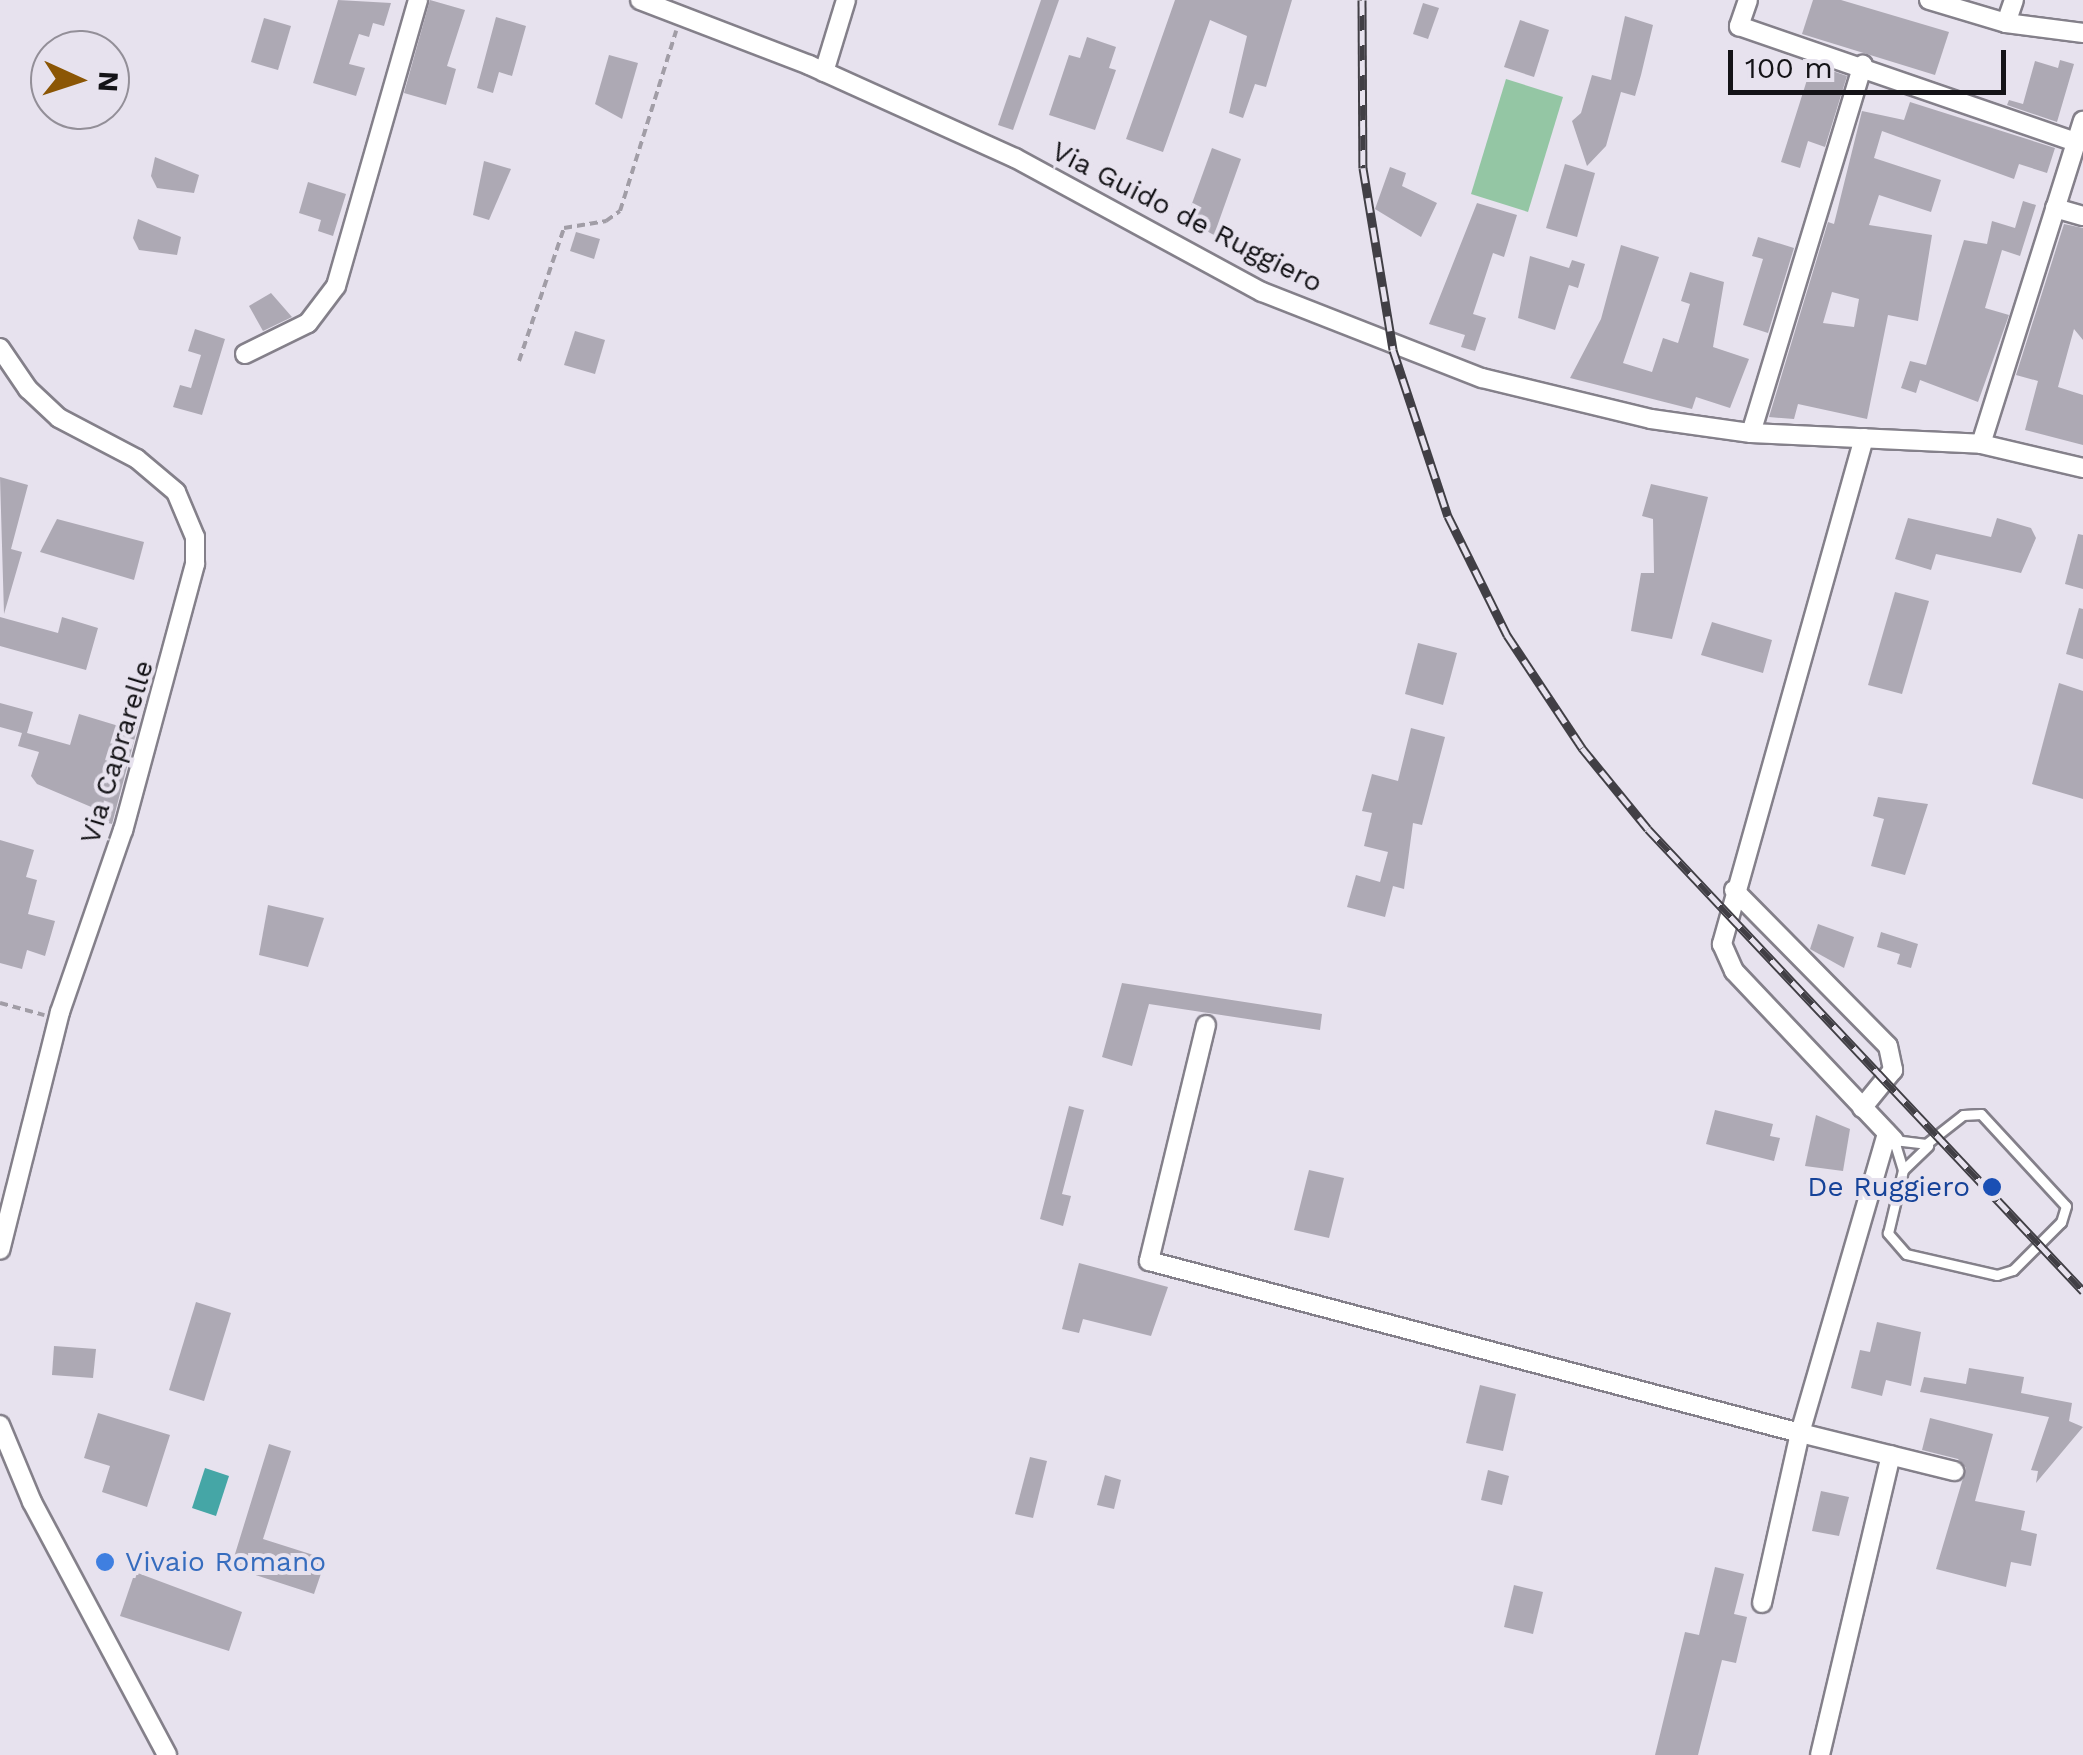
<!DOCTYPE html>
<html>
<head>
<meta charset="utf-8">
<style>
  body { margin:0 }
  #map { position:relative; width:2083px; height:1755px; overflow:hidden; background:#e7e2ee; font-family:"Work Sans",sans-serif }
  div>[style] { position:absolute }
  [style*='--x'] { left:calc(var(--x)*1px); top:calc(var(--y)*1px); width:calc(var(--w)*1px); rotate:calc(var(--a)*1deg) }
  .green>* { inset:0; background:#94c6a4 }
  .water>* { inset:0; background:#45a6a6 }
  .building>* { inset:0; background:#ada9b4 }
  .path>* { height:4px; margin-top:-2px; transform-origin:0; background:repeating-linear-gradient(90deg,#a19da6 0 8px,transparent 0 13px) }
  .roads { filter:drop-shadow(2px 0 #84808a) drop-shadow(-2px 0 #84808a) drop-shadow(0 2px #84808a) drop-shadow(0 -2px #84808a) }
  .lane>* { height:9px; margin:-4.5px; padding:0 4.5px; transform-origin:4.5px; border-radius:4.5px; background:#fff }
  .street>* { height:18px; margin:-9px; padding:0 9px; transform-origin:9px; border-radius:9px; background:#fff }
  .rail>* { height:9px; margin-top:-4.5px; transform-origin:0; background:repeating-linear-gradient(90deg,#e7e2ee 0 15px,#413f45 0 30px); box-sizing:border-box; border-block:2px solid #413f45 }
  .dots>* { width:28px; height:28px; translate:-50% -50%; box-sizing:border-box; border:5px solid #e7e2ee; border-radius:50% }
  span { translate:-50% -50%; white-space:nowrap; text-align:center; line-height:1.15; -webkit-text-stroke:8px #e7e2ee; paint-order:stroke }
  .street-label { font-size:28px; color:#141317 }
  .transit-label { font-size:28px; color:#164399 }
  .right { translate:-100% -50%; text-align:right }
  .shop-label { font-size:28px; color:#366cbe }
  .left { translate:0 -50%; text-align:left }
  .north { position:absolute; left:30px; top:30px; width:100px; height:100px; box-sizing:border-box; background:#e7e2ee; border:2px solid #938f98; border-radius:50%; rotate:93deg; font-size:28px; font-weight:700; line-height:40px; text-align:center; color:#141317 }
  .north::after { content:''; display:block; margin:auto; width:35px; height:45px; background:#8b5605; clip-path:polygon(50% 0,100% 100%,50% 72%,0 100%) }
  .scale { position:absolute; left:1728px; top:50px; width:278px; height:45px; box-sizing:border-box; border:5px solid #141317; border-top:0; padding-left:12px; font-size:30px; line-height:35px; white-space:nowrap; color:#141317; -webkit-text-stroke:8px #e7e2ee; paint-order:stroke }
</style>
</head>
<body>
<div id="map">
  <div class="green">
    <div style="clip-path:polygon(1506px 79px,1563px 97px,1528px 212px,1471px 194px)"></div>
  </div>
  <div class="water">
    <div style="clip-path:polygon(205px 1468px,229px 1476px,216px 1516px,192px 1508px)"></div>
  </div>
  <div class="building">
    <div style="clip-path:polygon(338px 0,391px 3px,384px 26px,373px 23px,369px 37px,359px 34px,349px 64px,365px 68px,356px 96px,313px 83px)"></div>
    <div style="clip-path:polygon(430px 0,465px 10px,447px 66px,456px 69px,446px 105px,404px 93px)"></div>
    <div style="clip-path:polygon(1041px 0,1059px 0,1013px 130px,998px 125px)"></div>
    <div style="clip-path:polygon(1175px 0,1292px 0,1266px 87px,1255px 84px,1243px 118px,1229px 113px,1247px 36px,1210px 20px,1163px 152px,1126px 139px)"></div>
    <div style="clip-path:polygon(1813px 0,1841px 0,1949px 32px,1935px 75px,1802px 34px)"></div>
    <div style="clip-path:polygon(1423px 3px,1439px 8px,1428px 39px,1413px 34px)"></div>
    <div style="clip-path:polygon(1625px 16px,1653px 25px,1641px 75px,1635px 96px,1621px 92px,1606px 146px,1587px 166px,1572px 121px,1581px 113px,1592px 75px,1611px 80px)"></div>
    <div style="clip-path:polygon(496px 17px,526px 26px,512px 76px,499px 72px,493px 93px,477px 88px)"></div>
    <div style="clip-path:polygon(264px 18px,291px 26px,278px 70px,251px 62px)"></div>
    <div style="clip-path:polygon(1520px 20px,1549px 30px,1534px 77px,1504px 67px)"></div>
    <div style="clip-path:polygon(1087px 37px,1116px 47px,1109px 68px,1116px 70px,1095px 130px,1049px 115px,1069px 55px,1080px 58px)"></div>
    <div style="clip-path:polygon(609px 55px,638px 63px,622px 119px,595px 104px)"></div>
    <div style="clip-path:polygon(2060px 60px,2074px 64px,2057px 122px,2007px 105px,2009px 100px,2023px 104px,2035px 61px,2058px 68px)"></div>
    <div style="clip-path:polygon(1812px 64px,1847px 76px,1825px 147px,1808px 141px,1800px 168px,1781px 162px)"></div>
    <div style="clip-path:polygon(evenodd,1910px 102px,2055px 148px,2047px 173px,2019px 164px,2014px 179px,1882px 131px,1874px 158px,1941px 180px,1931px 212px,1879px 195px,1869px 225px,1932px 235px,1918px 321px,1888px 315px,1867px 419px,1798px 404px,1794px 419px,1769px 417px,1828px 222px,1834px 224px,1862px 111px,1904px 120px,1910px 102px,1832px 292px,1859px 299px,1854px 327px,1823px 323px,1832px 292px)"></div>
    <div style="clip-path:polygon(1212px 148px,1241px 159px,1214px 235px,1186px 220px)"></div>
    <div style="clip-path:polygon(155px 157px,199px 175px,194px 193px,157px 188px,151px 176px)"></div>
    <div style="clip-path:polygon(484px 161px,511px 169px,489px 220px,473px 215px)"></div>
    <div style="clip-path:polygon(1565px 164px,1595px 173px,1577px 237px,1546px 228px)"></div>
    <div style="clip-path:polygon(1390px 167px,1406px 173px,1402px 186px,1437px 203px,1421px 237px,1375px 209px)"></div>
    <div style="clip-path:polygon(308px 182px,346px 194px,333px 236px,318px 231px,321px 220px,299px 213px)"></div>
    <div style="clip-path:polygon(2023px 201px,2036px 205px,2020px 256px,2002px 250px,1985px 308px,2009px 315px,1978px 402px,1920px 380px,1916px 393px,1901px 388px,1910px 361px,1926px 365px,1964px 240px,1987px 244px,1992px 221px,2015px 228px)"></div>
    <div style="clip-path:polygon(1477px 203px,1517px 215px,1504px 257px,1493px 253px,1473px 314px,1486px 318px,1475px 351px,1461px 347px,1465px 335px,1429px 324px)"></div>
    <div style="clip-path:polygon(138px 219px,181px 237px,177px 255px,139px 250px,133px 238px)"></div>
    <div style="clip-path:polygon(2064px 224px,2083px 228px,2083px 340px,2074px 329px,2058px 387px,2083px 395px,2083px 445px,2025px 430px,2038px 381px,2016px 375px)"></div>
    <div style="clip-path:polygon(576px 232px,600px 239px,594px 259px,570px 251px)"></div>
    <div style="clip-path:polygon(1758px 237px,1794px 248px,1768px 333px,1743px 325px,1763px 259px,1752px 256px)"></div>
    <div style="clip-path:polygon(1621px 245px,1659px 257px,1623px 363px,1652px 372px,1663px 338px,1678px 343px,1690px 304px,1681px 301px,1690px 272px,1724px 282px,1713px 347px,1749px 359px,1730px 408px,1696px 397px,1692px 409px,1570px 378px,1601px 319px)"></div>
    <div style="clip-path:polygon(1530px 256px,1569px 268px,1572px 260px,1585px 264px,1578px 288px,1569px 285px,1555px 330px,1518px 318px)"></div>
    <div style="clip-path:polygon(271px 293px,292px 317px,263px 331px,249px 306px)"></div>
    <div style="clip-path:polygon(195px 329px,225px 339px,202px 415px,173px 407px,180px 385px,191px 388px,201px 355px,188px 351px)"></div>
    <div style="clip-path:polygon(575px 331px,605px 340px,595px 374px,564px 365px)"></div>
    <div style="clip-path:polygon(0 477px,28px 485px,11px 549px,22px 552px,4px 614px)"></div>
    <div style="clip-path:polygon(1651px 484px,1708px 497px,1672px 639px,1631px 631px,1641px 573px,1654px 573px,1653px 519px,1642px 516px)"></div>
    <div style="clip-path:polygon(1908px 518px,1991px 537px,1997px 518px,2031px 528px,2036px 538px,2021px 573px,1936px 554px,1931px 570px,1895px 559px)"></div>
    <div style="clip-path:polygon(57px 519px,144px 542px,134px 580px,40px 552px)"></div>
    <div style="clip-path:polygon(2078px 534px,2083px 535px,2083px 589px,2065px 584px)"></div>
    <div style="clip-path:polygon(1895px 592px,1929px 601px,1902px 694px,1868px 685px)"></div>
    <div style="clip-path:polygon(2079px 608px,2083px 609px,2083px 659px,2066px 654px)"></div>
    <div style="clip-path:polygon(0 617px,58px 633px,62px 617px,98px 628px,86px 670px,0 646px)"></div>
    <div style="clip-path:polygon(1712px 622px,1772px 640px,1763px 673px,1701px 655px)"></div>
    <div style="clip-path:polygon(1418px 643px,1457px 653px,1443px 705px,1405px 694px)"></div>
    <div style="clip-path:polygon(2059px 683px,2083px 691px,2083px 799px,2032px 784px)"></div>
    <div style="clip-path:polygon(0 703px,33px 712px,27px 733px,70px 745px,79px 714px,122px 727px,124px 718px,139px 722px,112px 824px,93px 819px,96px 809px,37px 784px,31px 776px,39px 752px,18px 746px,22px 733px,0 727px)"></div>
    <div style="clip-path:polygon(1411px 728px,1445px 737px,1422px 825px,1413px 823px,1404px 889px,1393px 886px,1385px 917px,1347px 907px,1356px 875px,1380px 882px,1388px 852px,1364px 846px,1372px 813px,1362px 811px,1372px 774px,1398px 781px)"></div>
    <div style="clip-path:polygon(1878px 797px,1928px 804px,1905px 875px,1871px 866px,1884px 819px,1873px 816px)"></div>
    <div style="clip-path:polygon(0 840px,34px 850px,26px 877px,37px 880px,28px 914px,55px 921px,45px 956px,27px 950px,22px 969px,0 963px)"></div>
    <div style="clip-path:polygon(268px 905px,324px 918px,308px 967px,259px 955px)"></div>
    <div style="clip-path:polygon(1818px 924px,1854px 937px,1844px 968px,1810px 949px)"></div>
    <div style="clip-path:polygon(1881px 932px,1918px 944px,1911px 968px,1897px 964px,1900px 954px,1877px 947px)"></div>
    <div style="clip-path:polygon(1122px 983px,1322px 1014px,1320px 1030px,1149px 1004px,1132px 1066px,1102px 1057px)"></div>
    <div style="clip-path:polygon(1069px 1106px,1084px 1110px,1062px 1194px,1071px 1196px,1063px 1226px,1040px 1219px)"></div>
    <div style="clip-path:polygon(1715px 1110px,1773px 1124px,1770px 1136px,1780px 1138px,1774px 1161px,1706px 1144px)"></div>
    <div style="clip-path:polygon(1816px 1115px,1850px 1129px,1843px 1171px,1805px 1166px)"></div>
    <div style="clip-path:polygon(1309px 1170px,1344px 1178px,1329px 1238px,1294px 1230px)"></div>
    <div style="clip-path:polygon(1079px 1263px,1168px 1287px,1151px 1336px,1083px 1319px,1079px 1333px,1062px 1329px)"></div>
    <div style="clip-path:polygon(196px 1302px,231px 1313px,204px 1401px,169px 1390px)"></div>
    <div style="clip-path:polygon(1877px 1322px,1921px 1332px,1911px 1386px,1886px 1380px,1882px 1396px,1851px 1388px,1860px 1350px,1870px 1352px)"></div>
    <div style="clip-path:polygon(54px 1346px,96px 1349px,93px 1378px,52px 1375px)"></div>
    <div style="clip-path:polygon(1969px 1368px,2024px 1377px,2021px 1393px,2072px 1403px,2069px 1421px,2083px 1427px,2036px 1483px,2038px 1471px,2031px 1470px,2049px 1417px,1920px 1392px,1924px 1377px,1966px 1384px)"></div>
    <div style="clip-path:polygon(1480px 1385px,1516px 1394px,1503px 1451px,1466px 1443px)"></div>
    <div style="clip-path:polygon(98px 1413px,170px 1435px,147px 1507px,102px 1492px,110px 1466px,84px 1458px)"></div>
    <div style="clip-path:polygon(1930px 1418px,1993px 1434px,1975px 1501px,2025px 1511px,2021px 1530px,2037px 1534px,2031px 1566px,2011px 1562px,2006px 1587px,1936px 1569px,1966px 1468px,1958px 1459px,1922px 1450px)"></div>
    <div style="clip-path:polygon(269px 1444px,291px 1451px,263px 1539px,326px 1559px,314px 1594px,231px 1567px)"></div>
    <div style="clip-path:polygon(1030px 1457px,1047px 1461px,1033px 1518px,1015px 1514px)"></div>
    <div style="clip-path:polygon(1488px 1470px,1509px 1476px,1502px 1505px,1481px 1500px)"></div>
    <div style="clip-path:polygon(1105px 1475px,1121px 1480px,1114px 1509px,1097px 1505px)"></div>
    <div style="clip-path:polygon(1821px 1491px,1849px 1497px,1839px 1536px,1812px 1531px)"></div>
    <div style="clip-path:polygon(1715px 1567px,1744px 1574px,1734px 1614px,1747px 1617px,1736px 1663px,1722px 1660px,1698px 1755px,1655px 1755px,1685px 1632px,1699px 1635px)"></div>
    <div style="clip-path:polygon(135px 1572px,242px 1612px,229px 1651px,120px 1616px)"></div>
    <div style="clip-path:polygon(1514px 1585px,1543px 1592px,1533px 1634px,1504px 1627px)"></div>
  </div>
  <div class="path">
    <div style="--x:519;--y:361;--w:140;--a:-71.3"></div>
    <div style="--x:564;--y:228;--w:43;--a:-9.5"></div>
    <div style="--x:606;--y:221;--w:17;--a:-36"></div>
    <div style="--x:620;--y:211;--w:189;--a:-72.7"></div>
    <div style="--x:0;--y:1003;--w:46;--a:15.3"></div>
  </div>
  <div class="roads">
    <div class="lane">
      <div style="--x:1981;--y:1114;--w:125;--a:47.3"></div>
      <div style="--x:2066;--y:1206;--w:17;--a:107"></div>
      <div style="--x:2061;--y:1222;--w:68;--a:135"></div>
      <div style="--x:2013;--y:1270;--w:17;--a:163"></div>
      <div style="--x:1997;--y:1275;--w:93;--a:-167"></div>
      <div style="--x:1906;--y:1254;--w:28;--a:-131"></div>
      <div style="--x:1888;--y:1233;--w:65;--a:-76.6"></div>
      <div style="--x:1903;--y:1170;--w:31;--a:-107"></div>
      <div style="--x:1894;--y:1140;--w:32;--a:7"></div>
      <div style="--x:1926;--y:1144;--w:47;--a:-38.1"></div>
      <div style="--x:1963;--y:1115;--w:18;--a:-3"></div>
      <div style="--x:1903;--y:1170;--w:35;--a:-44"></div>
    </div>
    <div class="street">
      <div style="--x:640;--y:0;--w:181;--a:21"></div>
      <div style="--x:809;--y:65;--w:226;--a:24.3"></div>
      <div style="--x:1015;--y:158;--w:281;--a:28.5"></div>
      <div style="--x:1262;--y:292;--w:236;--a:21.4"></div>
      <div style="--x:1482;--y:378;--w:174;--a:13.6"></div>
      <div style="--x:1651;--y:419;--w:101;--a:8"></div>
      <div style="--x:1751;--y:433;--w:230;--a:2.7"></div>
      <div style="--x:1981;--y:444;--w:105;--a:13.2"></div>
      <div style="--x:1748;--y:0;--w:28;--a:109"></div>
      <div style="--x:1739;--y:26;--w:356;--a:19"></div>
      <div style="--x:1929;--y:0;--w:80;--a:16.6"></div>
      <div style="--x:2006;--y:23;--w:78;--a:7.4"></div>
      <div style="--x:2006;--y:23;--w:24;--a:-71"></div>
      <div style="--x:824;--y:72;--w:75;--a:-73"></div>
      <div style="--x:2055;--y:208;--w:29;--a:16"></div>
      <div style="--x:0;--y:348;--w:50;--a:55.7"></div>
      <div style="--x:28;--y:389;--w:42;--a:43.1"></div>
      <div style="--x:59;--y:418;--w:88;--a:27.7"></div>
      <div style="--x:137;--y:459;--w:51;--a:40.2"></div>
      <div style="--x:176;--y:492;--w:49;--a:67.1"></div>
      <div style="--x:195;--y:537;--w:27;--a:90"></div>
      <div style="--x:195;--y:564;--w:276;--a:105.1"></div>
      <div style="--x:123;--y:830;--w:193;--a:109.1"></div>
      <div style="--x:60;--y:1012;--w:245;--a:104.1"></div>
      <div style="--x:245;--y:354;--w:70;--a:-26.2"></div>
      <div style="--x:308;--y:323;--w:46;--a:-52.9"></div>
      <div style="--x:336;--y:286;--w:298;--a:-74"></div>
      <div style="--x:1751;--y:433;--w:385;--a:-73.1"></div>
      <div style="--x:1864;--y:438;--w:526;--a:105.68"></div>
      <div style="--x:1722;--y:944;--w:30;--a:66"></div>
      <div style="--x:1734;--y:971;--w:233;--a:46.6"></div>
      <div style="--x:1981;--y:444;--w:339;--a:-72.5"></div>
      <div style="--x:1734;--y:890;--w:219;--a:45.4"></div>
      <div style="--x:1888;--y:1046;--w:25;--a:78"></div>
      <div style="--x:1893;--y:1070;--w:49;--a:129.2"></div>
      <div style="--x:1206;--y:1025;--w:243;--a:103.6"></div>
      <div style="--x:1149;--y:1261;--w:673;--a:14.8"></div>
      <div style="--x:1800;--y:1433;--w:312;--a:-73.8"></div>
      <div style="--x:0;--y:1425;--w:83;--a:67.4"></div>
      <div style="--x:32;--y:1502;--w:287;--a:61.9"></div>
      <div style="--x:1762;--y:1603;--w:174;--a:-77.4"></div>
      <div style="--x:1800;--y:1433;--w:159;--a:13.9"></div>
      <div style="--x:1820;--y:1755;--w:308;--a:-76.7"></div>
    </div>
  </div>
  <div class="rail">
    <div style="--x:1362;--y:0;--w:168;--a:89.7"></div>
    <div style="--x:1363;--y:168;--w:184;--a:80.6"></div>
    <div style="--x:1393;--y:350;--w:175;--a:71.7"></div>
    <div style="--x:1448;--y:516;--w:133;--a:63.6"></div>
    <div style="--x:1507;--y:635;--w:136;--a:56.4"></div>
    <div style="--x:1582;--y:748;--w:104;--a:50.8"></div>
    <div style="--x:1648;--y:829;--w:635;--a:46.72"></div>
  </div>
  <div class="dots">
    <div style="left:1992px;top:1187px;background:#1a4fb4"></div>
    <div style="left:105px;top:1562px;background:#3f7fe0"></div>
  </div>
  <div class="street-label">
    <span style="left:1187px;top:217px;rotate:27deg">Via Guido de Ruggiero</span>
    <span style="left:117px;top:752px;rotate:-73deg">Via Caprarelle</span>
  </div>
  <div class="transit-label">
    <span class="right" style="left:1970px;top:1187px">De Ruggiero</span>
  </div>
  <div class="shop-label">
    <span class="left" style="left:125px;top:1562px">Vivaio Romano</span>
  </div>
  <div class="north">N</div>
  <div class="scale">100 m</div>
</div>
</body>
</html>
